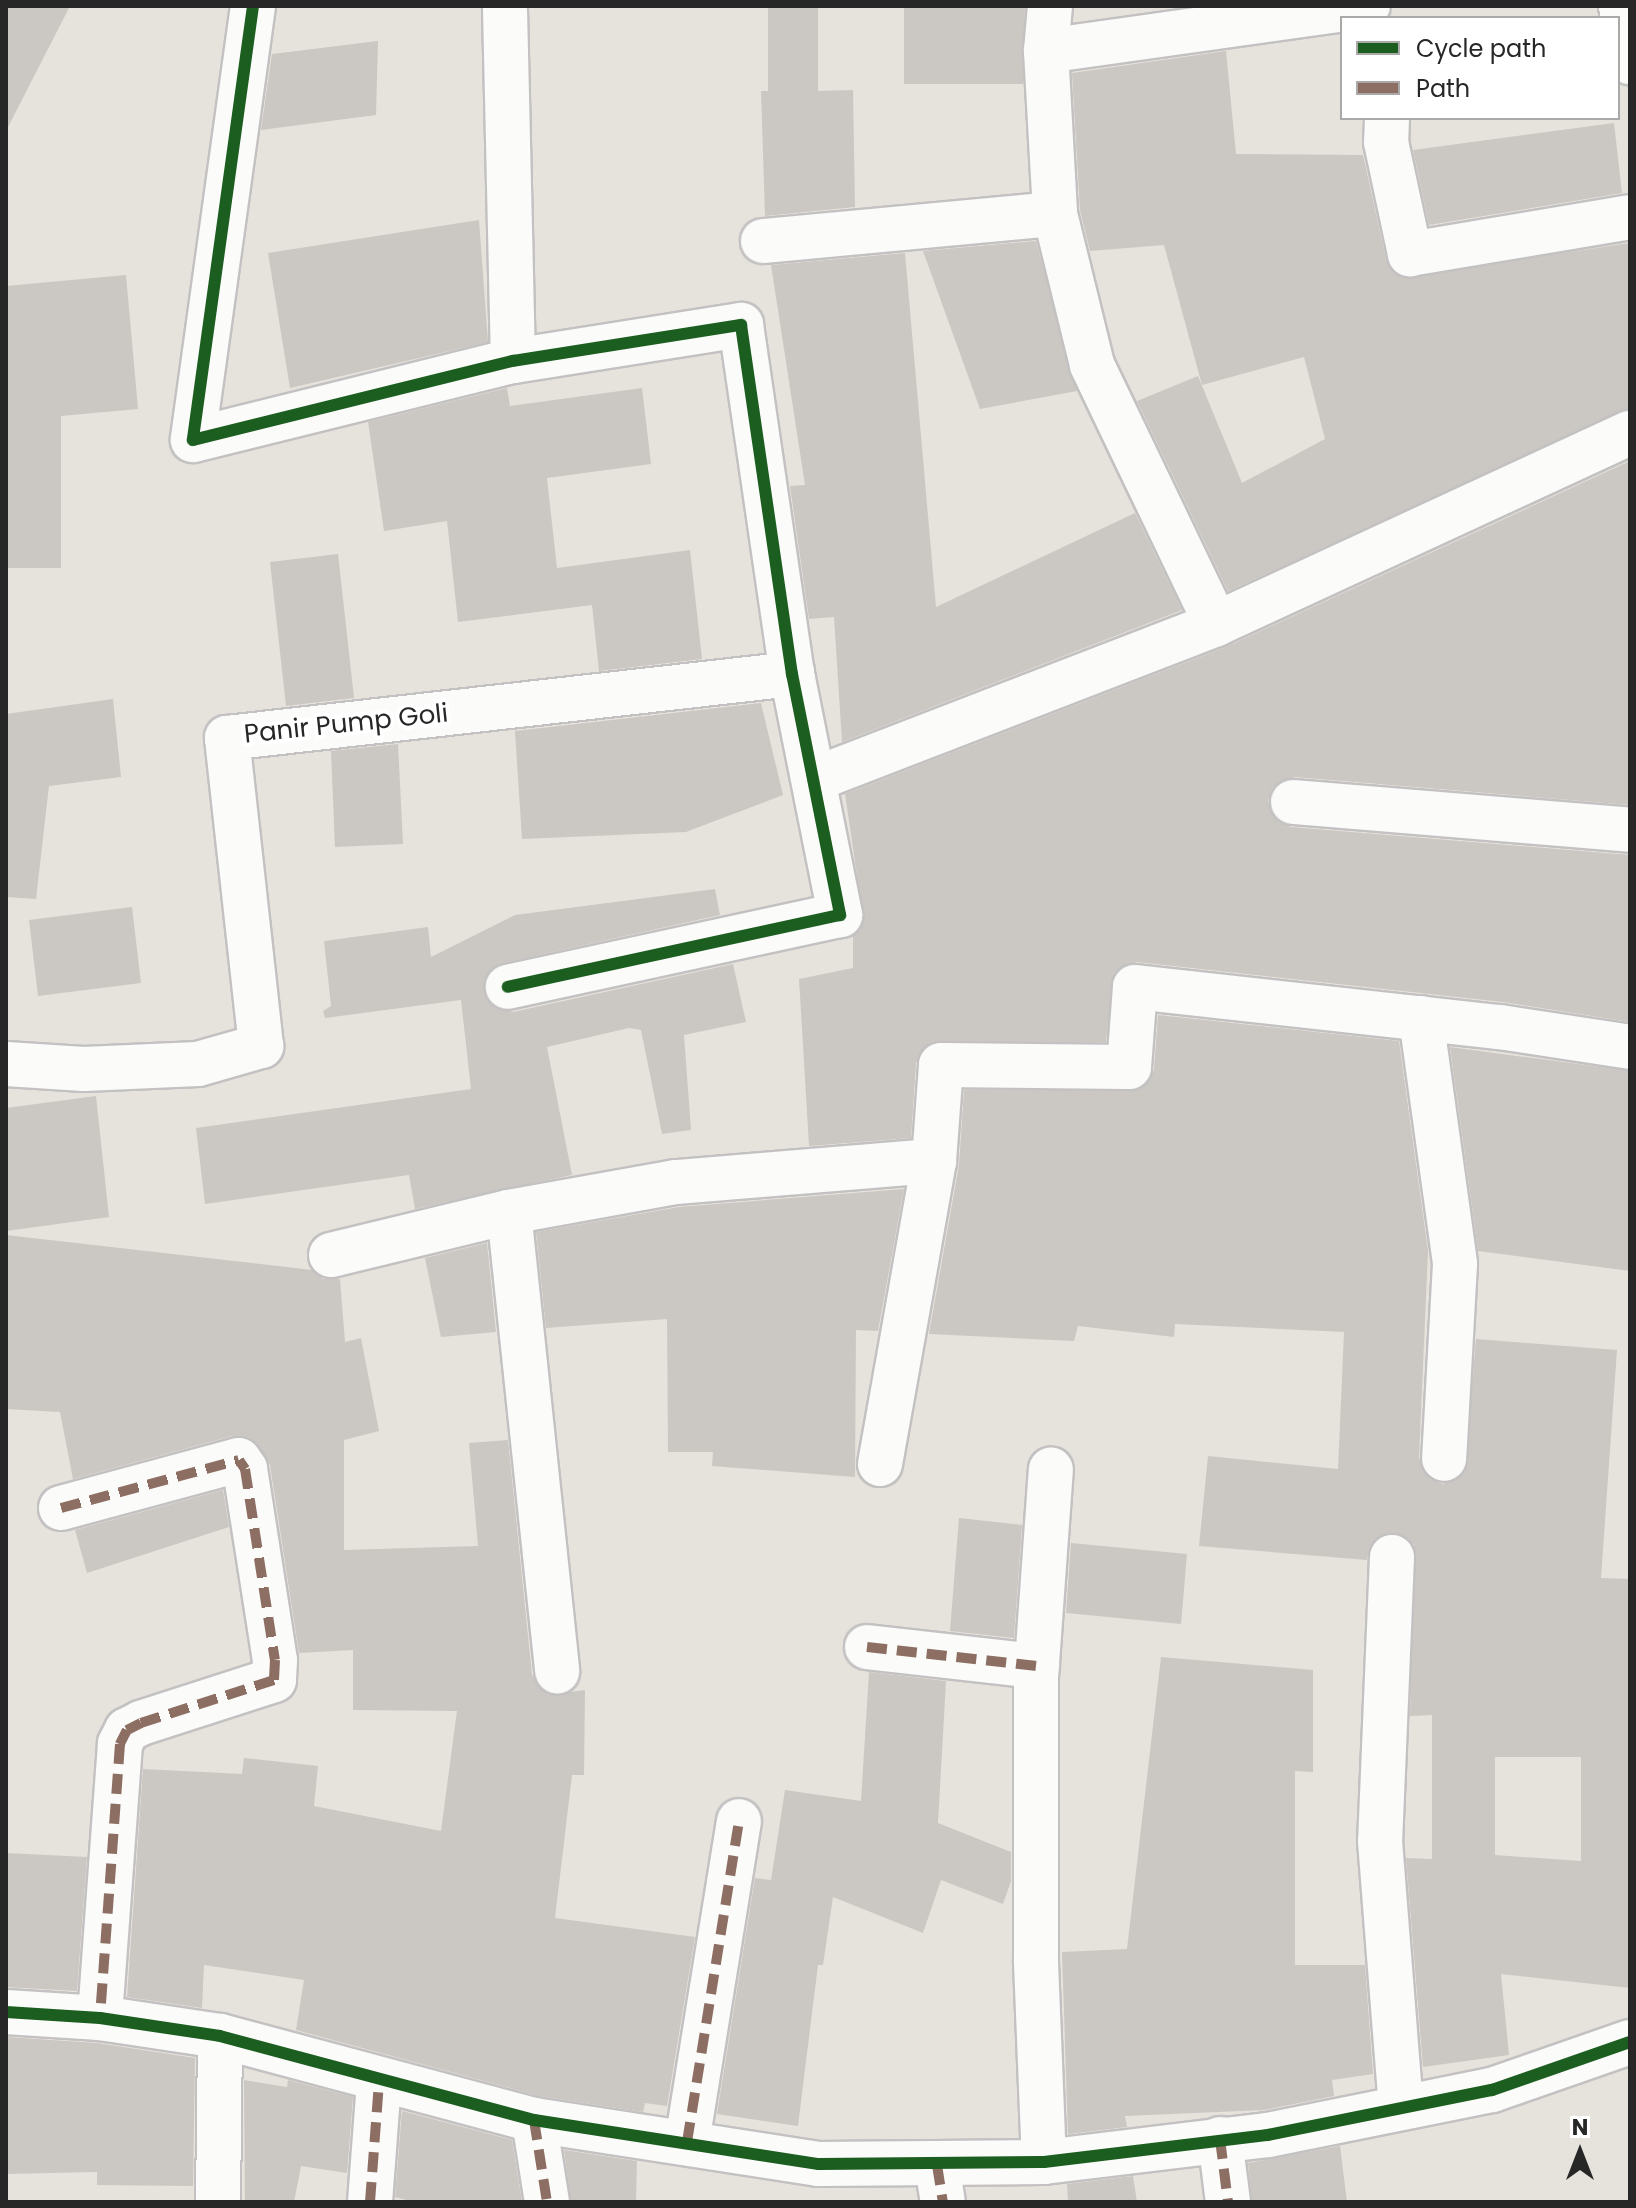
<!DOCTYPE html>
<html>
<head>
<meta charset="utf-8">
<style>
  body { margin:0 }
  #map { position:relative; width:1636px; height:2208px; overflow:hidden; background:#e6e2dc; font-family:Poppins,sans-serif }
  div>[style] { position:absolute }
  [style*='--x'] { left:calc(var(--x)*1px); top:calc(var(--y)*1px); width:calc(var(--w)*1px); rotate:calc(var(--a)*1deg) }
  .building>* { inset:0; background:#cbc8c3 }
  .roads { filter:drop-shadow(2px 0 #c3c1c2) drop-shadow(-2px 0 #c3c1c2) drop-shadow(0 2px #c3c1c2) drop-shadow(0 -2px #c3c1c2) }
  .minor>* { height:44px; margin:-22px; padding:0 22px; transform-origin:22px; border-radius:22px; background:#fbfbfa }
  .quiet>* { height:10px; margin-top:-5px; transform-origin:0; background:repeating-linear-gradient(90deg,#8d6e63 0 20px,transparent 0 30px) }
  .cycleway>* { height:12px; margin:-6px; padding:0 6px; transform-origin:6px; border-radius:6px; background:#1b5e20 }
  span { translate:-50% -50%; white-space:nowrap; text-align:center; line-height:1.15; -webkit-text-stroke:8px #fff; paint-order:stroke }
  .street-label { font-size:26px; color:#272727 }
  .frame { position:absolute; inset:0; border:8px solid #272727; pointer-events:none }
  .legend { position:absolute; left:1340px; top:16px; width:280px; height:104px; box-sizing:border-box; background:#fff; border:2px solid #a9a9a9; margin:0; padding:10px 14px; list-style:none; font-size:24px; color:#272727 }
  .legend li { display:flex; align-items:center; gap:16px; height:40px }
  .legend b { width:40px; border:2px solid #a9a9a9 }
  .north { position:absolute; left:1540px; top:2112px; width:80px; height:80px; -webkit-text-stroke:6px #fff; paint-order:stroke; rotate:0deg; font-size:22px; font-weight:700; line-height:32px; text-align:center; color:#272727 }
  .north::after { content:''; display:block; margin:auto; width:28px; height:36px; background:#272727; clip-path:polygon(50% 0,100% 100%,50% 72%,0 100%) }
</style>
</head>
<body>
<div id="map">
  <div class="building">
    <div style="clip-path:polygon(6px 6px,70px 6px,6px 131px)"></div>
    <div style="clip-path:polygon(768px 6px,818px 6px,818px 91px,853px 90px,855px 207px,765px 216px,761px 91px,768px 91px)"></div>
    <div style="clip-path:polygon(904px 6px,1025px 6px,1023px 84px,904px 84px)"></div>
    <div style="clip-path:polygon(378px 41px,376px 115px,261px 130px,272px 54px)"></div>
    <div style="clip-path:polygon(1226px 51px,1236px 154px,1363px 155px,1386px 259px,1401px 277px,1630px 243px,1630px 408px,1228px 591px,1137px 401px,1198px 376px,1242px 483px,1325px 439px,1304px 357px,1202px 385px,1164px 245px,1090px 251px,1080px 210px,1072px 73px)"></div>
    <div style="clip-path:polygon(1614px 123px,1622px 193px,1429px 225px,1413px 150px)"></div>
    <div style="clip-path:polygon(479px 220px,488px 342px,290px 388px,268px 253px)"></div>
    <div style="clip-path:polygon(1036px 241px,1077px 391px,980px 409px,923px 251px)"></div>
    <div style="clip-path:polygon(905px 253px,936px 607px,1135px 513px,1182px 610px,842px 742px,834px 617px,809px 619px,790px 486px,805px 485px,771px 265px)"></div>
    <div style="clip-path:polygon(126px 275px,138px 409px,61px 416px,61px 568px,7px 568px,6px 286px)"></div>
    <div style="clip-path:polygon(507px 388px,510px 406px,642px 388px,651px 464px,547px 478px,557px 568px,690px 550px,702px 659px,599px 671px,592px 605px,458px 622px,447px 521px,384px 531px,368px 422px)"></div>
    <div style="clip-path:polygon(1630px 461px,1630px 805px,1295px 777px,1273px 787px,1268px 801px,1278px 822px,1291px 827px,1630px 855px,1630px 1022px,1503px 1002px,1137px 962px,1114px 973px,1106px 1042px,930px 1043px,916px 1063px,911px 1138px,809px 1146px,799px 979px,853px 968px,853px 936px,864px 922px,845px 794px,1226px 647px)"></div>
    <div style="clip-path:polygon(338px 554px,354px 698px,286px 706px,270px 562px)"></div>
    <div style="clip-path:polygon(113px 699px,121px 777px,49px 786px,36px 899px,6px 897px,6px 714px)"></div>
    <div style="clip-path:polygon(761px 703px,783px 795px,686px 832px,522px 839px,515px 731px)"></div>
    <div style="clip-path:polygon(398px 744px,403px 844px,335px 847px,331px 751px)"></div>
    <div style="clip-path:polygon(715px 889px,720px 915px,503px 963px,484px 980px,490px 1004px,513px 1012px,733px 964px,746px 1022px,684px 1035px,691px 1130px,662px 1134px,641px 1030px,629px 1028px,547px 1047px,572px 1175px,415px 1209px,409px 1175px,205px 1204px,196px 1128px,471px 1089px,461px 1000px,325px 1018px,323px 1011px,331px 1006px,324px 941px,428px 927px,431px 957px,515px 915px)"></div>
    <div style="clip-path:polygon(132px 907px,141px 983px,38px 996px,29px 920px)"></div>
    <div style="clip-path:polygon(evenodd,1158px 1015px,1399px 1041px,1428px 1251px,1419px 1458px,1430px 1479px,1443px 1484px,1465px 1472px,1476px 1339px,1617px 1350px,1601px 1578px,1630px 1579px,1630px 1988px,1501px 1974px,1509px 2055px,1423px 2067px,1406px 1858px,1432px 1859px,1432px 1715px,1410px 1716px,1414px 1545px,1405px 1536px,1381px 1535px,1371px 1544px,1367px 1560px,1199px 1546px,1208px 1456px,1338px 1469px,1344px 1332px,1175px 1324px,1174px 1337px,1078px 1326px,1074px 1341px,929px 1334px,959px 1165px,964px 1090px,1140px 1089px,1154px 1070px,1158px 1015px,1495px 1757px,1581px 1757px,1581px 1861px,1495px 1855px,1495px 1757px)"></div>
    <div style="clip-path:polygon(1450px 1047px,1630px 1071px,1630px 1271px,1478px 1251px)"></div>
    <div style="clip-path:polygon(96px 1096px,109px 1217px,6px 1231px,6px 1108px)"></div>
    <div style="clip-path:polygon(904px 1189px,878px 1331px,856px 1330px,855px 1477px,712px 1466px,713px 1452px,668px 1452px,667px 1319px,546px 1328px,536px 1232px,679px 1207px)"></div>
    <div style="clip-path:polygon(6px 1235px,312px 1270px,323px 1279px,340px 1279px,345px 1342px,361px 1338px,379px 1431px,344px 1440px,344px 1550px,478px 1546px,469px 1443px,508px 1440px,532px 1675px,548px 1695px,585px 1690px,584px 1775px,572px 1775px,555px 1918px,695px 1937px,667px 2106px,645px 2103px,643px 2112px,539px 2096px,296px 2030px,304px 1980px,204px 1965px,202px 2008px,127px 1997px,143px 1769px,242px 1774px,244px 1758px,318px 1766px,314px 1806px,441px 1831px,457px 1711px,353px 1710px,353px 1650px,299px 1653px,270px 1465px,249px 1437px,232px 1436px,73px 1479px,60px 1412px,6px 1409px)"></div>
    <div style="clip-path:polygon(487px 1243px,496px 1332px,441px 1337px,425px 1258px)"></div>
    <div style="clip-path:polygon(223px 1490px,229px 1527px,87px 1573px,75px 1530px)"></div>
    <div style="clip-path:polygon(959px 1518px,1022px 1525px,1014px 1638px,950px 1631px)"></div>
    <div style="clip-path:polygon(1071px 1543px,1187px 1554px,1181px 1624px,1066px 1613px)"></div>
    <div style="clip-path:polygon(1161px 1657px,1313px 1670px,1313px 1772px,1295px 1771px,1295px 1965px,1365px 1965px,1373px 2074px,1332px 2080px,1334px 2096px,1264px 2110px,1125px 2116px,1127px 2127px,1068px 2134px,1062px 1952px,1127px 1949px)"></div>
    <div style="clip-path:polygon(869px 1672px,946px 1681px,938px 1823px,1011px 1852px,1011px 1881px,1003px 1904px,941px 1880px,923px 1933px,833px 1897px,823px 1965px,818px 1965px,798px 2126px,717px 2114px,755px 1878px,771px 1880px,785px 1790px,861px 1801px)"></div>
    <div style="clip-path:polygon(6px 1853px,87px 1857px,77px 1991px,6px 1987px)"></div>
    <div style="clip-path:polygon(6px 2037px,97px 2043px,195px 2058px,193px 2186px,97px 2185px,97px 2172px,6px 2174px)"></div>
    <div style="clip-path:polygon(244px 2080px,287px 2087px,288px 2080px,353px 2097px,347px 2173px,301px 2166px,294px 2202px,245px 2202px)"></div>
    <div style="clip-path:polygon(402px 2111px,512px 2140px,522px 2202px,414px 2202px,395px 2197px)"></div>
    <div style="clip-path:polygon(1340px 2146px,1347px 2202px,1252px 2202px,1248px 2163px)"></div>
    <div style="clip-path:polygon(564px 2150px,637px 2161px,636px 2202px,571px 2202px)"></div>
    <div style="clip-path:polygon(1133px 2176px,1137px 2202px,1068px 2202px,1067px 2184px)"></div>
  </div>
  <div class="roads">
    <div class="minor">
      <div style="--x:253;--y:6;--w:438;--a:97.9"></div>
      <div style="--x:193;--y:440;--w:330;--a:-13.9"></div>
      <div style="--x:513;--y:361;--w:231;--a:-9"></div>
      <div style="--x:741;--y:325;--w:353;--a:81.7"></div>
      <div style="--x:792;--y:674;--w:246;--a:78.7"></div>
      <div style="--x:840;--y:915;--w:340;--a:167.8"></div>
      <div style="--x:1050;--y:6;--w:45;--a:95.1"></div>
      <div style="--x:1046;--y:51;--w:163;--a:86.8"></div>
      <div style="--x:1055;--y:214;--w:155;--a:76.2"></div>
      <div style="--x:1092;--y:365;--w:287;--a:64.4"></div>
      <div style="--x:1621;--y:6;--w:57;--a:80.9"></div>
      <div style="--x:505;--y:9;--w:352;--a:88.7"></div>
      <div style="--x:1046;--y:51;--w:325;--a:-8"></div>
      <div style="--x:1387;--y:118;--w:24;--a:92"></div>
      <div style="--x:1386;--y:142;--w:115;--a:77.9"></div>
      <div style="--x:1410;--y:254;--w:223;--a:-9.5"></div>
      <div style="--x:763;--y:241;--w:293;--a:-5.3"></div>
      <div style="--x:815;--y:779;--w:430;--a:-21.1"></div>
      <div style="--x:1216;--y:624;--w:456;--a:-24.8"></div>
      <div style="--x:1293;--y:802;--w:338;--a:4.7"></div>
      <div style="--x:1421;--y:1018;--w:248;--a:82.1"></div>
      <div style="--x:1455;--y:1264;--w:195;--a:93.2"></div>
      <div style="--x:6;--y:1064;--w:78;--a:3.7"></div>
      <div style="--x:84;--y:1069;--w:114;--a:-2.5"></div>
      <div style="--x:198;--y:1064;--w:66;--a:-15.9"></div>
      <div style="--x:261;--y:1046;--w:310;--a:-96.3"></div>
      <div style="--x:227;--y:738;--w:569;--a:-6.46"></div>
      <div style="--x:509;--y:1212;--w:462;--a:84"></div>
      <div style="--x:331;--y:1255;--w:183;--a:-13.6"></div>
      <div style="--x:509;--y:1212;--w:170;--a:-10.2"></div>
      <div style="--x:676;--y:1182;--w:259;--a:-4.7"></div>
      <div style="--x:934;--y:1161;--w:96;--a:-85.8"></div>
      <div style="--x:941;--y:1065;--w:188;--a:0.6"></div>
      <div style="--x:1129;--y:1067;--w:80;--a:-85.7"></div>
      <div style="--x:1135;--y:987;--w:367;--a:6.3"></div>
      <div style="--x:1500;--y:1027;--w:132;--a:8.7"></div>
      <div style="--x:880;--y:1464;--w:308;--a:-79.9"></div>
      <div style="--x:61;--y:1508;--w:184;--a:-15.1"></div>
      <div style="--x:239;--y:1460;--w:11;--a:56"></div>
      <div style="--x:245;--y:1469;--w:193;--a:81.1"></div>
      <div style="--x:275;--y:1660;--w:20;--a:93"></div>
      <div style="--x:274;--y:1680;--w:140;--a:162.1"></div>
      <div style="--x:141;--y:1723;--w:16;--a:153"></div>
      <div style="--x:127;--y:1730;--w:16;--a:117"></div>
      <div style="--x:120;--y:1744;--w:275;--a:94.2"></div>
      <div style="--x:1392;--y:1557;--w:284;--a:92.4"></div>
      <div style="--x:1380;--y:1841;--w:266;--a:85.5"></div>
      <div style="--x:867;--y:1647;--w:171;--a:6.4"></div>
      <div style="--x:6;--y:2012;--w:94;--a:3.7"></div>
      <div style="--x:100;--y:2018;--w:121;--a:8.5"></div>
      <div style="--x:220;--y:2036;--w:325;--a:15"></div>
      <div style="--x:534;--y:2120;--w:288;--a:8.8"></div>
      <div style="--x:819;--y:2164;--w:225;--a:-0.5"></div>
      <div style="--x:1044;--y:2162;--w:226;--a:-6.9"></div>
      <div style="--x:1268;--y:2135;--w:228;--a:-11.4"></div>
      <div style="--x:1492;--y:2090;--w:146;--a:-19.2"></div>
      <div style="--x:534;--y:2120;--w:83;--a:81"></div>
      <div style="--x:1220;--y:2139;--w:64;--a:82.8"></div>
      <div style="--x:687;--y:2142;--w:325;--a:-80.8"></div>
      <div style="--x:1044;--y:2162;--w:202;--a:-92.3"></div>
      <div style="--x:1036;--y:1960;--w:283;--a:-90"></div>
      <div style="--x:1036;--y:1677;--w:208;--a:-85.9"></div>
      <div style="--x:937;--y:2165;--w:37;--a:81"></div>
      <div style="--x:218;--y:2202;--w:166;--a:-89.3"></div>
      <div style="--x:370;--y:2202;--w:121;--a:-85.7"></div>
    </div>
  </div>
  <div class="quiet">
    <div style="--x:61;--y:1508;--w:184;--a:-15.1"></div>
    <div style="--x:239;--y:1460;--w:11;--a:56"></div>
    <div style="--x:245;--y:1469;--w:193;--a:81.1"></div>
    <div style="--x:275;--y:1660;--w:20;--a:93"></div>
    <div style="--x:274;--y:1680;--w:140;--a:162.1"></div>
    <div style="--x:141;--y:1723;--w:16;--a:153"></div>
    <div style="--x:127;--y:1730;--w:16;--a:117"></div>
    <div style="--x:120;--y:1744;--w:275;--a:94.2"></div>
    <div style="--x:867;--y:1647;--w:171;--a:6.4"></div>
    <div style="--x:534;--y:2120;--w:83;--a:81"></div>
    <div style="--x:1220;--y:2139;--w:64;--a:82.8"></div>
    <div style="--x:687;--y:2142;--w:325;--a:-80.8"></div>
    <div style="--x:937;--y:2165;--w:37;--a:81"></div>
    <div style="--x:370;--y:2202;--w:121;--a:-85.7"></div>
  </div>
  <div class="cycleway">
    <div style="--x:253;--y:6;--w:438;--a:97.9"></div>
    <div style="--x:193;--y:440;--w:330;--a:-13.9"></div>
    <div style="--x:513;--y:361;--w:231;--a:-9"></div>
    <div style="--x:741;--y:325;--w:353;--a:81.7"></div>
    <div style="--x:792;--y:674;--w:246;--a:78.7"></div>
    <div style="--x:840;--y:915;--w:340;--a:167.8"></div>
    <div style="--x:6;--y:2012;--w:94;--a:3.7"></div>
    <div style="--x:100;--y:2018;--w:121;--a:8.5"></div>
    <div style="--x:220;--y:2036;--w:325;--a:15"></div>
    <div style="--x:534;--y:2120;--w:288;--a:8.8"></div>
    <div style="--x:819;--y:2164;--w:225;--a:-0.5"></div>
    <div style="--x:1044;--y:2162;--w:226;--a:-6.9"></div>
    <div style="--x:1268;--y:2135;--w:228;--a:-11.4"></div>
    <div style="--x:1492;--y:2090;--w:146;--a:-19.2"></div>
  </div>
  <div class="street-label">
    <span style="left:346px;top:724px;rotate:-6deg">Panir Pump Goli</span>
  </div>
  <div class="frame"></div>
  <ul class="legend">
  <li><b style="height:10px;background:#1b5e20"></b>Cycle path</li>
  <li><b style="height:10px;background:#8d6e63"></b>Path</li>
  </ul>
  <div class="north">N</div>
</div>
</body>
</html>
